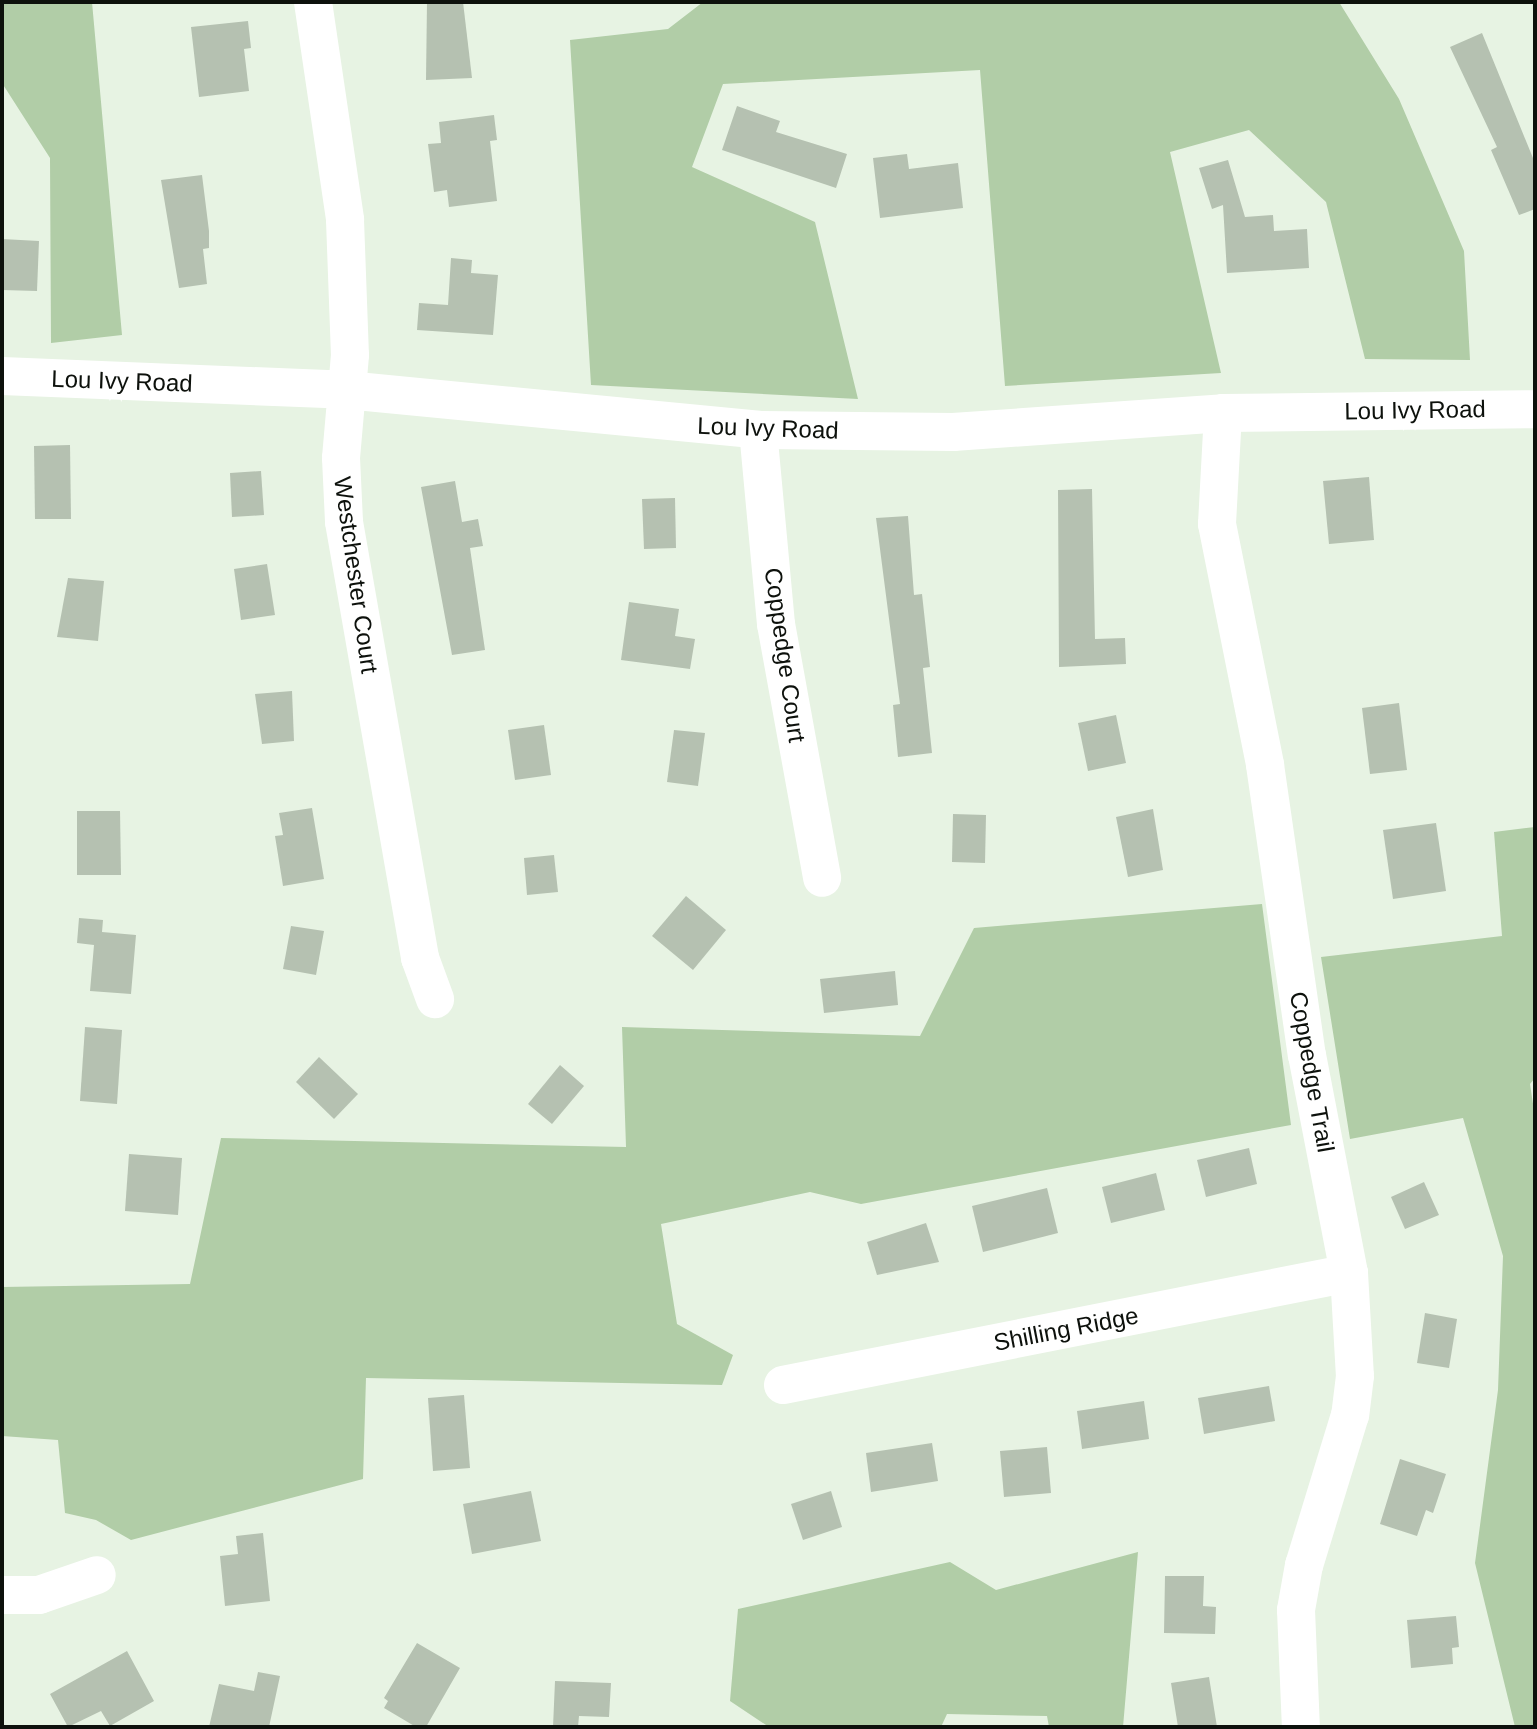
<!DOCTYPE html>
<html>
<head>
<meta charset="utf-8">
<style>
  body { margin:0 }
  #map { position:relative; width:1537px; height:1729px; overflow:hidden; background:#e7f3e3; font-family:Arial,sans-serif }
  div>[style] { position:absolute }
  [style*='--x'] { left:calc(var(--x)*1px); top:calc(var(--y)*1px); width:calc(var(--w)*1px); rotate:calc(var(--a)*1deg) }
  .green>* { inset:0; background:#b1cda7 }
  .building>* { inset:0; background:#b5c1b1 }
  .minor>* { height:38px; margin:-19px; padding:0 19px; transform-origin:19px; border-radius:19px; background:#fff }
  span { translate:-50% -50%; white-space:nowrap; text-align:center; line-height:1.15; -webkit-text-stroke:8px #fff; paint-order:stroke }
  .street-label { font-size:24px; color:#0d110c }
  .frame { position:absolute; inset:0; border:4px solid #0d110c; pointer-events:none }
</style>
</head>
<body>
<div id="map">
  <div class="green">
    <div style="clip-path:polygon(2px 2px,92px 2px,122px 335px,51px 343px,50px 158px,2px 83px)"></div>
    <div style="clip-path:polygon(703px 2px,1339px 2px,1399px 99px,1464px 251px,1470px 360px,1365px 359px,1326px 202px,1249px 130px,1170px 152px,1221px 373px,1005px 386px,980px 70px,723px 84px,692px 167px,815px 222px,858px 399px,591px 385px,570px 40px,668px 29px)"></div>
    <div style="clip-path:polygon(1535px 827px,1535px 1078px,1530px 1084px,1535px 1117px,1535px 1727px,1515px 1727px,1475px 1563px,1498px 1390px,1503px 1256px,1463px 1118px,1350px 1139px,1321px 957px,1502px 936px,1494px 832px)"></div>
    <div style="clip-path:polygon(1262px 904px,1291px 1125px,861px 1204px,810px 1192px,661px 1224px,677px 1324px,733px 1355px,722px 1385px,366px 1378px,363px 1479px,131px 1540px,96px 1520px,65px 1513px,58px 1440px,2px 1436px,2px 1287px,190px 1284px,221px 1138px,626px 1147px,622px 1027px,920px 1036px,974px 928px)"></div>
    <div style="clip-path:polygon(1138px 1552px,1123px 1727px,1049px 1727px,1047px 1716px,947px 1714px,941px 1727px,769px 1727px,730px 1701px,738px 1609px,950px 1562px,996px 1590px)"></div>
  </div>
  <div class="building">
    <div style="clip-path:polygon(427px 2px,463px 2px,472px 78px,426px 80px)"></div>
    <div style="clip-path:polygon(248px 21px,251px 48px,244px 49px,249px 91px,199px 97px,191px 27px)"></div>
    <div style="clip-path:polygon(1482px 33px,1535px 163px,1535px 209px,1519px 215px,1491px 150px,1497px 147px,1450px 47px)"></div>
    <div style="clip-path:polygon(737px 106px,780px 121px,776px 132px,847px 154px,836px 188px,722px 150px)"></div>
    <div style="clip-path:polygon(494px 115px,497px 140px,490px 141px,497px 201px,449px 207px,447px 190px,434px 192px,428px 144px,441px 143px,439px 122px)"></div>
    <div style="clip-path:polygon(907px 154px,909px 169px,958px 163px,963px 208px,880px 218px,873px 158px)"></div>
    <div style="clip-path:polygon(1228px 160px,1245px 217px,1273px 215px,1274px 231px,1307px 229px,1309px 268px,1227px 273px,1223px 205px,1212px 209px,1199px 168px)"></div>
    <div style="clip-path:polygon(202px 175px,209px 231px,209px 248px,203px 249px,207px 284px,179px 288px,161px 180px)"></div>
    <div style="clip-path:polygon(2px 239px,39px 241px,37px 291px,2px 290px)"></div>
    <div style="clip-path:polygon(451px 258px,472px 260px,471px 273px,498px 275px,493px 335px,417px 330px,419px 303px,448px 305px)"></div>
    <div style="clip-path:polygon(70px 445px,71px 519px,35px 519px,34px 446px)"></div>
    <div style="clip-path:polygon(261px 471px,264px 515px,232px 517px,230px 473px)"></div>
    <div style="clip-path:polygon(1369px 477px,1374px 540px,1329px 544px,1323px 481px)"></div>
    <div style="clip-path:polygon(455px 481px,462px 522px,478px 519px,483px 546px,470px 548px,485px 650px,452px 655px,421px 487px)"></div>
    <div style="clip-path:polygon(1092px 489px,1095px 639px,1125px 638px,1126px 664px,1059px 667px,1058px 490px)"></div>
    <div style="clip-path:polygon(675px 498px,676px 548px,644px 549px,642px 499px)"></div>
    <div style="clip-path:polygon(908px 516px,914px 595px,922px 594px,930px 667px,923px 668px,932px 753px,898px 757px,893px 705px,900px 704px,876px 518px)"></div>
    <div style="clip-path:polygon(267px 564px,275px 615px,241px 620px,234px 569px)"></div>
    <div style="clip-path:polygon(68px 578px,104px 581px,98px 641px,57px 637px)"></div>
    <div style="clip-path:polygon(629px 602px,679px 609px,675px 636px,695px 639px,690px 669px,621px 660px)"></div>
    <div style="clip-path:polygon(292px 691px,294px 741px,262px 744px,255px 694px)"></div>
    <div style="clip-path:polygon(1399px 703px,1407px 770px,1370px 774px,1362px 708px)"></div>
    <div style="clip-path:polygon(1116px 715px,1126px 763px,1088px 771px,1078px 723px)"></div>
    <div style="clip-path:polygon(544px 725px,551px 775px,515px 780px,508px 730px)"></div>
    <div style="clip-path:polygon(674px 730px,705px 733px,698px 786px,667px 782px)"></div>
    <div style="clip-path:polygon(312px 808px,324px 879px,283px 886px,275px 836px,283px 835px,279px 813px)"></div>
    <div style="clip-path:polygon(1153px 809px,1163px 870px,1128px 877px,1116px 817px)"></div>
    <div style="clip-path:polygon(77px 811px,120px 811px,121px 875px,77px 875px)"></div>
    <div style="clip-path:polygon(953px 814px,986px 815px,985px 863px,952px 862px)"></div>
    <div style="clip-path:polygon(1436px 823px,1446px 891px,1393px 899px,1383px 830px)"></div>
    <div style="clip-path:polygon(554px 855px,558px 892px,527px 895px,524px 858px)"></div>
    <div style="clip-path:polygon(686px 896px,726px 930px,693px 970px,652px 936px)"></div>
    <div style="clip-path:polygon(79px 918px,103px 920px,102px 932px,136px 935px,131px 994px,90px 991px,94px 945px,77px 943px)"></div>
    <div style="clip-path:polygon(291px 926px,324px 931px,316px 975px,283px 969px)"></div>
    <div style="clip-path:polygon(895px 971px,898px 1005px,824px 1013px,820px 979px)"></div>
    <div style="clip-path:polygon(85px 1027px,122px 1030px,117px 1104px,80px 1101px)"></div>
    <div style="clip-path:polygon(319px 1057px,358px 1094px,334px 1119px,296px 1082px)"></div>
    <div style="clip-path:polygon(560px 1065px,584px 1086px,552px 1124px,528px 1104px)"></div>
    <div style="clip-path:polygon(1249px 1148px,1257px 1184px,1206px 1197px,1197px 1160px)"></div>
    <div style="clip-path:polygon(129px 1154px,182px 1158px,178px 1215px,125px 1211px)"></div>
    <div style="clip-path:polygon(1156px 1173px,1165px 1210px,1111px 1223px,1102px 1187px)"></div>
    <div style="clip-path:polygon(1424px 1182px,1439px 1215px,1405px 1229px,1391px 1197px)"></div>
    <div style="clip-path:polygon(1047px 1188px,1058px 1233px,983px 1252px,972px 1206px)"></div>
    <div style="clip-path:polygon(926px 1223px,939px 1262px,877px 1275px,867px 1242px)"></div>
    <div style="clip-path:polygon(1425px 1313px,1457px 1319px,1449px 1368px,1417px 1363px)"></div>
    <div style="clip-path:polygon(1269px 1386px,1275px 1421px,1204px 1434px,1198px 1398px)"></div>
    <div style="clip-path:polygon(464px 1395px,470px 1468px,433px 1471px,428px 1398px)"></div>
    <div style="clip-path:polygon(1144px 1401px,1149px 1439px,1082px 1449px,1077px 1411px)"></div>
    <div style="clip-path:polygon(932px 1443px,938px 1481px,871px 1492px,866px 1453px)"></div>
    <div style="clip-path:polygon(1047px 1447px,1051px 1493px,1004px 1497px,1000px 1451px)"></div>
    <div style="clip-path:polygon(1400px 1459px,1446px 1474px,1433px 1513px,1426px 1510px,1417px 1536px,1380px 1524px)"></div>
    <div style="clip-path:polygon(531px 1491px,541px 1541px,472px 1554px,463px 1504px)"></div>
    <div style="clip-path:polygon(831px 1491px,842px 1527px,803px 1540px,791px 1504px)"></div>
    <div style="clip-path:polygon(263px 1533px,270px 1601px,225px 1606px,220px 1556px,238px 1554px,236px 1536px)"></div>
    <div style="clip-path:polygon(1165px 1576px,1204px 1576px,1203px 1606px,1216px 1607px,1215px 1634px,1164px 1633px)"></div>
    <div style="clip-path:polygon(1456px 1616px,1459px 1647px,1452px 1648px,1453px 1664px,1411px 1668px,1407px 1620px)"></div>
    <div style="clip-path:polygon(417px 1643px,460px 1668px,426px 1727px,416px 1727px,384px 1708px,388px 1701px,384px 1698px)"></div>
    <div style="clip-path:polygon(127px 1651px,154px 1701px,110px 1726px,101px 1711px,68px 1727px,50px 1694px)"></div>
    <div style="clip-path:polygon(258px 1672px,280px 1676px,269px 1727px,209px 1727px,219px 1684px,254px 1691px)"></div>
    <div style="clip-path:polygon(1209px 1677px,1217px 1727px,1178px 1727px,1171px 1683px)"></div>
    <div style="clip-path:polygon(555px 1681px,611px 1683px,609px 1717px,579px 1716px,578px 1727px,553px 1727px)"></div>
  </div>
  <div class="minor">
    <div style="--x:313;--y:2;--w:220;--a:81.6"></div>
    <div style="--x:345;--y:220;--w:135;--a:87.9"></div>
    <div style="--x:350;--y:355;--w:103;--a:95"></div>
    <div style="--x:341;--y:458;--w:64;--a:87.3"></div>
    <div style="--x:344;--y:522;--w:443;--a:80.1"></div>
    <div style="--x:420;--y:958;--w:44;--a:69.9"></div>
    <div style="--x:2;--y:376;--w:344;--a:2.3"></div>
    <div style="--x:346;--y:390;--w:414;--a:5.5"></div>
    <div style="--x:758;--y:430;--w:195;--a:0.6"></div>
    <div style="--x:953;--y:432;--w:271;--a:-4"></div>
    <div style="--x:1223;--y:413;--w:312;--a:-0.7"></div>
    <div style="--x:1223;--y:413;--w:111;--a:93.1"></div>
    <div style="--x:1217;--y:524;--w:246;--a:78.7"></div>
    <div style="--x:1265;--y:765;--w:293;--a:81.8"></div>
    <div style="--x:1307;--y:1055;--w:222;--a:79.1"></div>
    <div style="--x:1349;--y:1273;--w:103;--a:86.7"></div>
    <div style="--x:1355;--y:1376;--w:39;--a:97"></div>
    <div style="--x:1350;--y:1415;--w:157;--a:107"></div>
    <div style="--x:1304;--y:1565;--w:46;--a:100.1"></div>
    <div style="--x:1296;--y:1610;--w:117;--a:87.6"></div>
    <div style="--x:758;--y:430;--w:195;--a:84.7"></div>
    <div style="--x:776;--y:624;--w:258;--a:79.7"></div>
    <div style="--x:783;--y:1385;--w:577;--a:-11.19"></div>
    <div style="--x:2;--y:1595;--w:37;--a:0"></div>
    <div style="--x:39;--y:1595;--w:61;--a:-19"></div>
  </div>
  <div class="street-label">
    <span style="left:122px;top:381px;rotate:2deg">Lou Ivy Road</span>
    <span style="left:1415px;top:410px;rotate:-1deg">Lou Ivy Road</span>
    <span style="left:768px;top:428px;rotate:2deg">Lou Ivy Road</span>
    <span style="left:356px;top:575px;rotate:82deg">Westchester Court</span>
    <span style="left:785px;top:655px;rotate:82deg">Coppedge Court</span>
    <span style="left:1312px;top:1072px;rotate:80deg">Coppedge Trail</span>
    <span style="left:1066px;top:1329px;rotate:-11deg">Shilling Ridge</span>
  </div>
  <div class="frame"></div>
</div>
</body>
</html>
